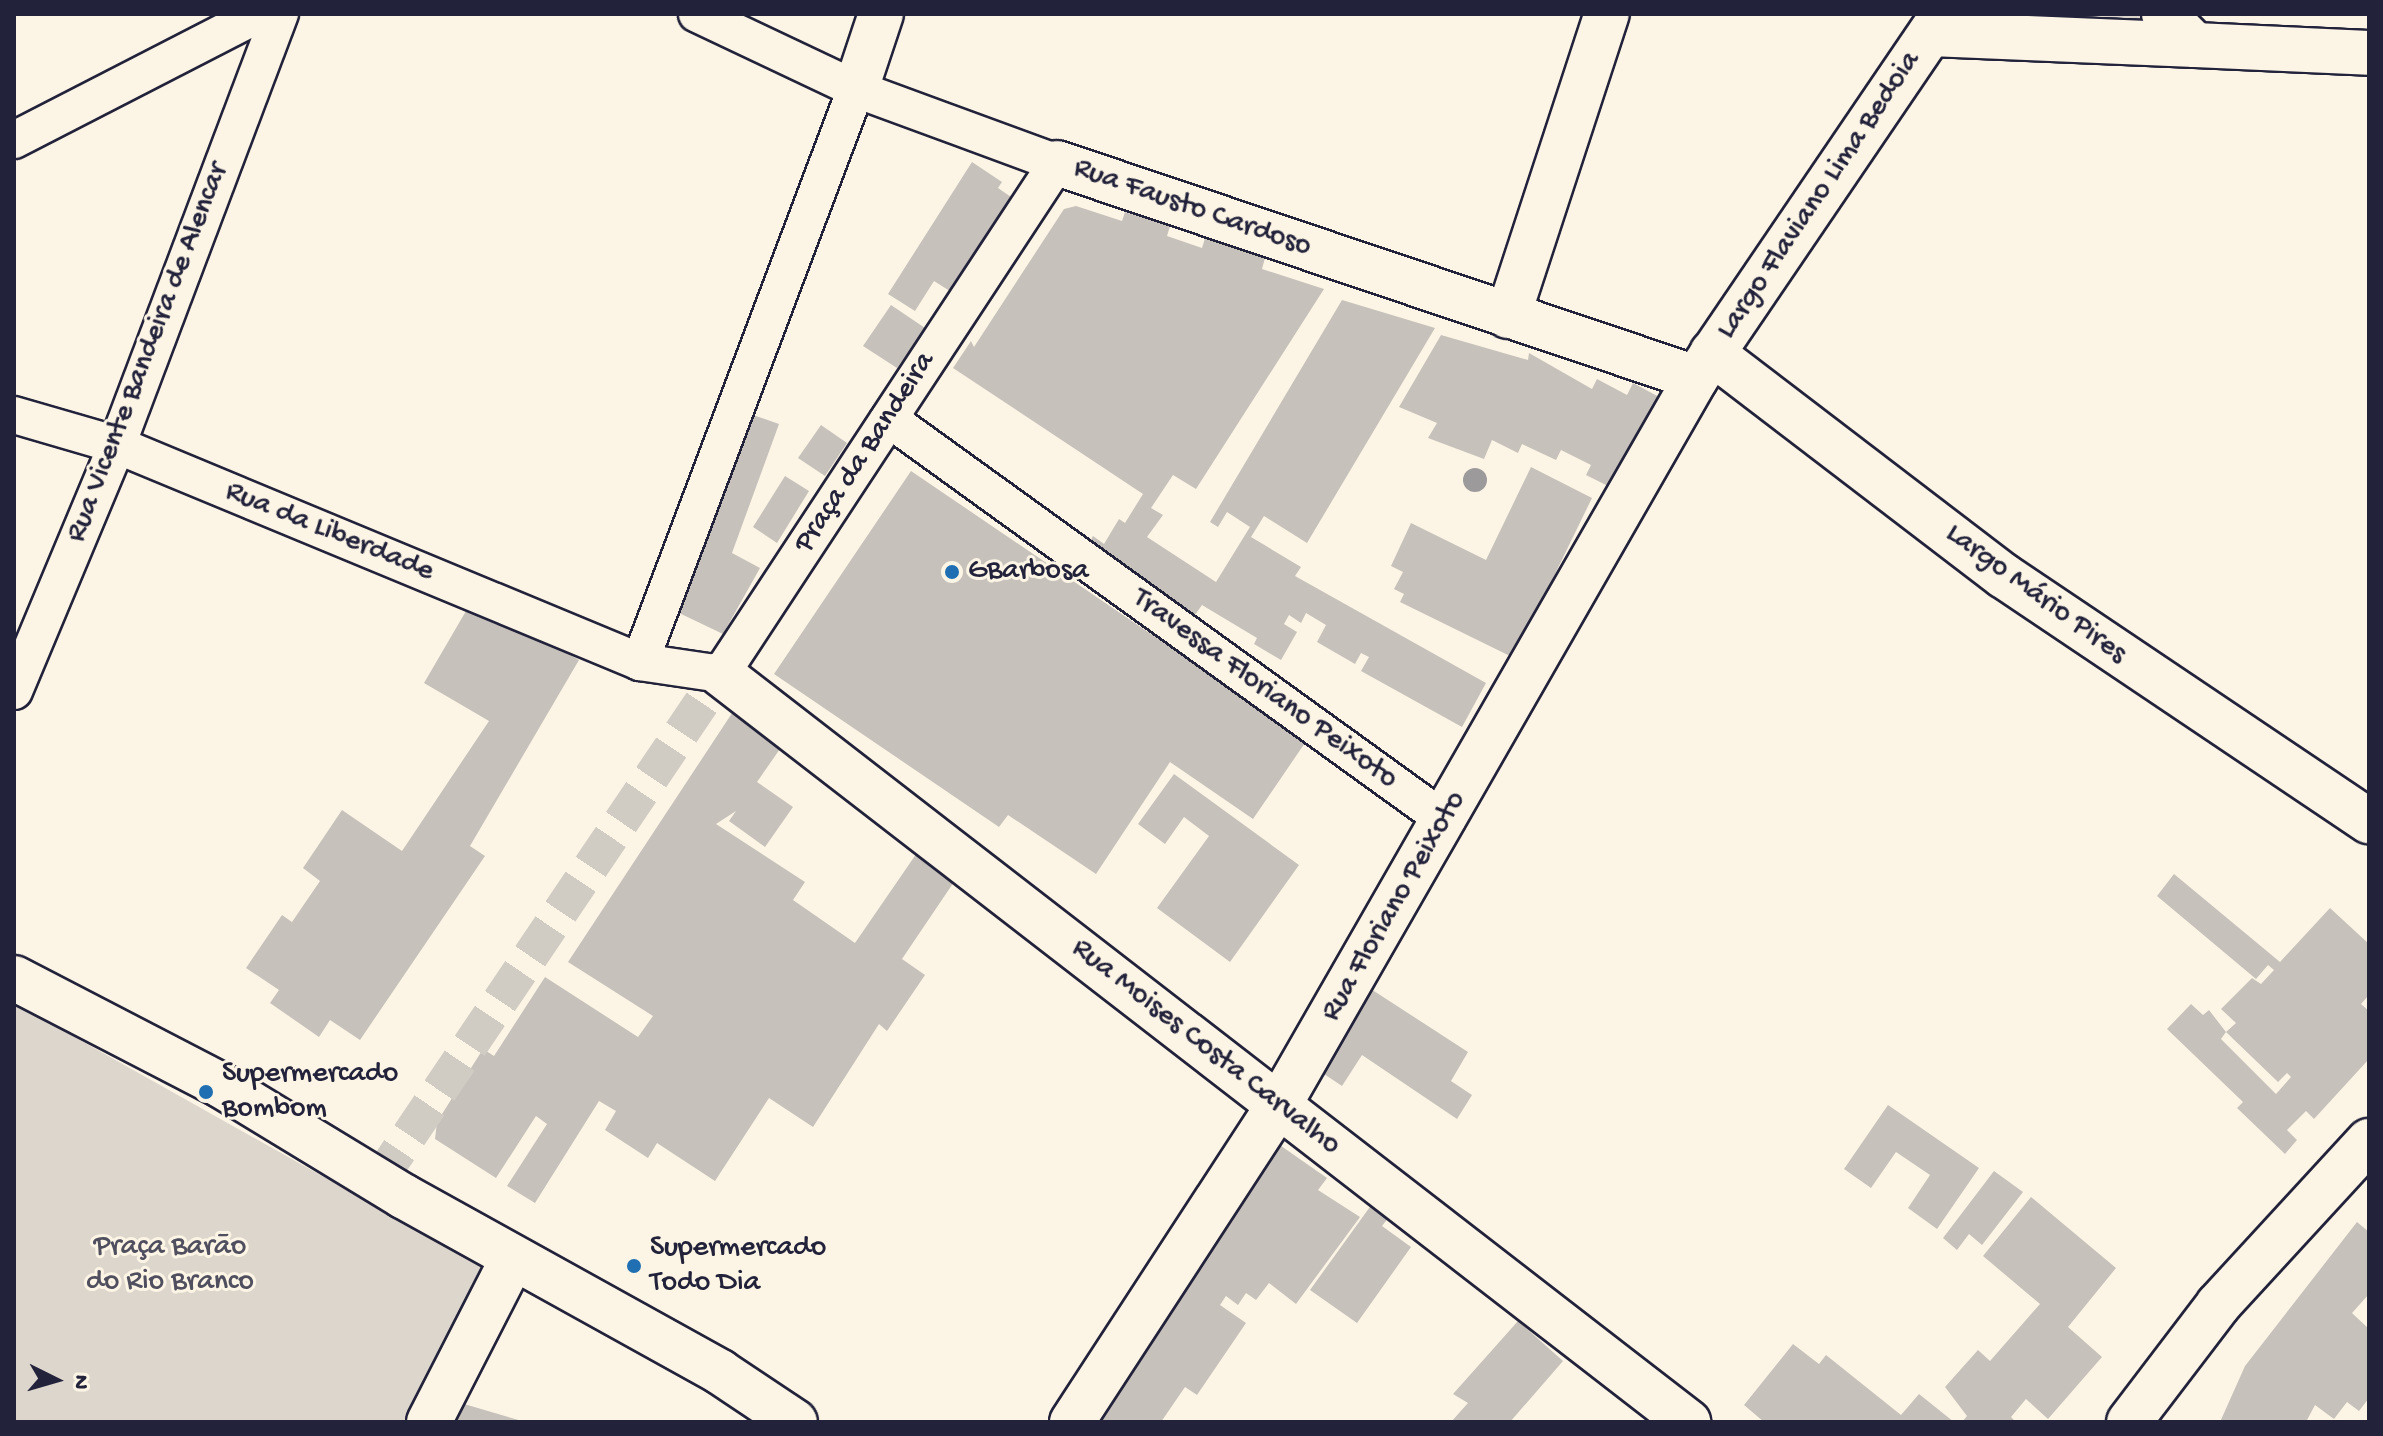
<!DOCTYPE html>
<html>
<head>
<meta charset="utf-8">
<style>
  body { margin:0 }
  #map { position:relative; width:2383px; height:1436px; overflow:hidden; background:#fcf5e5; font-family:"Gochi Hand",sans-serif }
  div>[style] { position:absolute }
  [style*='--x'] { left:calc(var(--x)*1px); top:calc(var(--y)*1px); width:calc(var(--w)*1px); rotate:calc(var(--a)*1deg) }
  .green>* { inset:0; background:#dcd6cc }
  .building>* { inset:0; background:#c6c1bb }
  .pedestrian-tunnel>* { height:36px; margin-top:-18px; transform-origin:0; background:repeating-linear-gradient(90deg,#d0cbc3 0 36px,transparent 0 54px) }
  .roads { filter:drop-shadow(2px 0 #22223b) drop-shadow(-2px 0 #22223b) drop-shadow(0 2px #22223b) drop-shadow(0 -2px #22223b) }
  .pedestrian>* { height:36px; margin:-18px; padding:0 18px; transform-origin:18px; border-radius:18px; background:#fcf5e5 }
  .minor>* { height:44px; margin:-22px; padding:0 22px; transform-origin:22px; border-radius:22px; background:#fcf5e5 }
  .trees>* { width:24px; height:24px; margin:-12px; border-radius:50%; background:#9d9a9b }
  .dots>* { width:22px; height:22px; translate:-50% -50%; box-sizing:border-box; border:4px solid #fcf5e5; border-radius:50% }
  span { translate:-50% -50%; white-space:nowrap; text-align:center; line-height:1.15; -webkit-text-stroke:6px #fcf5e5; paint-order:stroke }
  .street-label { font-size:30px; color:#22223b }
  .poi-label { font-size:30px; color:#22223b }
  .left { translate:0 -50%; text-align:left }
  .park-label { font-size:30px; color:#504f5f }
  .frame { position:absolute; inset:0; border:16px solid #22223b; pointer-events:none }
  .north { position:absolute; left:16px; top:1340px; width:80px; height:80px; -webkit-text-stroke:6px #fcf5e5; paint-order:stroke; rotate:95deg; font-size:22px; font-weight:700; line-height:32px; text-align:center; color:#22223b }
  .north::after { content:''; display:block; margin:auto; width:28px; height:36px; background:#22223b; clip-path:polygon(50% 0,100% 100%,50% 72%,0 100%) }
</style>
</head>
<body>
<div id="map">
  <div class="green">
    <div style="clip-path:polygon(1958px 14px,2137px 14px,2152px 25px)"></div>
    <div style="clip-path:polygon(14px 1003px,484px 1267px,405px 1422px,14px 1422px)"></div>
  </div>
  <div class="building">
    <div style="clip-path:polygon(972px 162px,1002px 182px,998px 188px,1014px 199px,953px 293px,934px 281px,915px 311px,888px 294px)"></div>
    <div style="clip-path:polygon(1076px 206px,1122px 221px,1125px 212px,1170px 226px,1167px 236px,1202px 248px,1206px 235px,1266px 254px,1262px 269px,1324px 289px,1196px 489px,1173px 475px,1151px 508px,1163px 515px,1147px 537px,1216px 582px,1250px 527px,1227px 512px,1218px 527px,1210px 522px,1342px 300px,1435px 328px,1307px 543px,1264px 516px,1251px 537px,1301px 567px,1295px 576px,1486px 683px,1462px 727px,1361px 671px,1369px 657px,1361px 653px,1355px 664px,1317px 642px,1326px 625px,1306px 613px,1301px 623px,1289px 615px,1284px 624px,1297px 632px,1281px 660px,1254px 644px,1257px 638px,1202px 605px,1190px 622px,1083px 553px,1093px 536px,1104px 544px,1119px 519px,1125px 523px,1143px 494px,953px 368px,971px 341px,974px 347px,1064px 209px)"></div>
    <div style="clip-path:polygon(891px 305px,925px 328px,897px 368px,863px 346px)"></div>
    <div style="clip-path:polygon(1441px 335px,1528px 360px,1529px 353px,1592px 389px,1597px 379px,1627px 395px,1633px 383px,1661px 398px,1614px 489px,1586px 475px,1591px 465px,1561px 450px,1556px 460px,1522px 444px,1518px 453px,1492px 440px,1484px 459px,1428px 438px,1437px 423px,1399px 407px)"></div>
    <div style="clip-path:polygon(753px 415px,779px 424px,732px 553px,760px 568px,723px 634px,677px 612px)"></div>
    <div style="clip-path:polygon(821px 425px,847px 443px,825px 476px,798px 458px)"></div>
    <div style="clip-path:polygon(1531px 467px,1592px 498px,1514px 658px,1400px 602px,1404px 594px,1394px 589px,1403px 572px,1391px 566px,1411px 523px,1486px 560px)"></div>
    <div style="clip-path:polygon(911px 471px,1307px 740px,1253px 819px,1170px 762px,1096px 874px,1008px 815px,999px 827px,774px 674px)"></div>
    <div style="clip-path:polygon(785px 476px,809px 491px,777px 543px,753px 527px)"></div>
    <div style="clip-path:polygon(473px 599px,579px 660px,470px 846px,485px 856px,360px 1040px,330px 1020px,319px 1037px,270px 1003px,279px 990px,246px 968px,282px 915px,292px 922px,320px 881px,303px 868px,342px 810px,402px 851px,489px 721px,424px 683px)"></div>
    <div style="clip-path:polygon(742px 698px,782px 746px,757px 782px,793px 807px,765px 847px,729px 821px,736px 811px,716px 824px,805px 882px,793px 900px,855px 943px,921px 847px,960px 873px,902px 959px,925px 975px,887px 1031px,879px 1024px,813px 1127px,769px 1098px,715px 1181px,657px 1143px,648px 1158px,605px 1130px,616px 1111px,599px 1101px,535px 1203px,507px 1186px,547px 1124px,536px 1116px,496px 1178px,435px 1139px,437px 1122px,483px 1049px,494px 1056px,545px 977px,638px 1037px,653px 1016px,568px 962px)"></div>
    <div style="clip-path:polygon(1174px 774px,1299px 865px,1230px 962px,1157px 908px,1209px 836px,1184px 817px,1165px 844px,1138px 824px)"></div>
    <div style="clip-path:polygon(evenodd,2174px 874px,2280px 962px,2330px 908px,2369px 944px,2369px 995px,2361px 1004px,2369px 1011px,2369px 1059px,2314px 1119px,2306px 1111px,2287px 1130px,2297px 1140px,2285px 1154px,2237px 1108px,2243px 1102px,2167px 1029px,2191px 1004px,2203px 1015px,2209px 1010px,2226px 1032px,2236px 1023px,2221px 1009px,2252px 978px,2261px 984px,2274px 970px,2268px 965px,2256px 979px,2157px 896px,2174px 874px,2226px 1032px,2278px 1082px,2287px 1073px,2291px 1077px,2276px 1094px,2221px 1039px,2226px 1032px)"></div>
    <div style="clip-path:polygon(1357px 980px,1468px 1052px,1451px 1081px,1472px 1095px,1457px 1119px,1362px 1055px,1342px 1086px,1306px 1062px)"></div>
    <div style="clip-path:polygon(1888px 1105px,1979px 1168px,1937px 1229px,1908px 1208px,1930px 1175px,1896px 1152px,1871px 1188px,1844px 1169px)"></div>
    <div style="clip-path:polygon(1274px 1141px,1327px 1178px,1318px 1190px,1360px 1217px,1296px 1304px,1269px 1283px,1256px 1300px,1246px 1293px,1238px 1305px,1226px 1296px,1220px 1305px,1246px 1323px,1197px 1395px,1185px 1387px,1161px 1422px,1083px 1422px)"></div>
    <div style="clip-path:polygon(1994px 1171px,2023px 1192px,1982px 1245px,1969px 1234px,1957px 1250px,1943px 1238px)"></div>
    <div style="clip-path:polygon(2031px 1197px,2116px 1268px,2068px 1327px,2102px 1357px,2048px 1419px,2026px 1399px,2011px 1417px,2016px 1422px,1962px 1422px,1967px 1416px,1945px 1387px,1978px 1350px,1990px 1361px,2040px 1304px,1983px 1256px)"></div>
    <div style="clip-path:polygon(1372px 1204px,1389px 1217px,1382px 1226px,1411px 1247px,1357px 1323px,1310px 1290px)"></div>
    <div style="clip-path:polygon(2357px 1222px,2369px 1232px,2369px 1294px,2352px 1313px,2369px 1329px,2369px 1398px,2359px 1411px,2347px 1402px,2334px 1419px,2315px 1405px,2306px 1422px,2220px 1422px,2245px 1366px)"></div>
    <div style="clip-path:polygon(1518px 1321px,1563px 1361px,1510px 1422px,1451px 1422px,1468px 1403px,1453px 1394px)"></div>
    <div style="clip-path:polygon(1793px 1344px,1819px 1364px,1826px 1355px,1901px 1415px,1919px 1394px,1954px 1422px,1764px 1422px,1744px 1405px)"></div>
    <div style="clip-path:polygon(454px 1401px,522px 1421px,522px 1422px,448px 1422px)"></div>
  </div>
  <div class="pedestrian-tunnel">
    <div style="--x:379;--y:1180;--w:611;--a:-55.95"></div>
  </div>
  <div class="roads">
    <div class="pedestrian">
      <div style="--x:14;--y:140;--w:276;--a:-27.2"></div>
      <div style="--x:14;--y:415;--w:107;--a:16.2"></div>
      <div style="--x:117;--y:445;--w:566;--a:22.53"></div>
      <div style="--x:640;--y:662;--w:82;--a:8.4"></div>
      <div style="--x:721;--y:674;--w:612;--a:-56.67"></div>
      <div style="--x:1057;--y:163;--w:214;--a:-159.8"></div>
      <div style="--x:856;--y:89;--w:176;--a:-154.7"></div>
      <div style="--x:889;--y:419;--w:687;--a:35.82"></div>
      <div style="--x:640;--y:662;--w:612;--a:-69.35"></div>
      <div style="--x:14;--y:691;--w:267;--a:-67.3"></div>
      <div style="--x:117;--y:445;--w:461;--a:-69.3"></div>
    </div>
    <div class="minor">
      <div style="--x:2164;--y:14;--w:44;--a:45"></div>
      <div style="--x:2195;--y:45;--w:174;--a:2.6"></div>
      <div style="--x:1931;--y:34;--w:264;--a:2.4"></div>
      <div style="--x:856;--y:89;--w:79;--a:-71.6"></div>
      <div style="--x:1057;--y:163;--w:674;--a:18.6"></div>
      <div style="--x:1508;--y:316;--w:318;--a:-71.9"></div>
      <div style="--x:1712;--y:353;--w:367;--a:37.4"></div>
      <div style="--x:2004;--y:576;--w:440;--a:33.9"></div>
      <div style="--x:721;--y:674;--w:1223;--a:37.72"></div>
      <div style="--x:14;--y:978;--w:234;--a:27.4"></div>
      <div style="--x:222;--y:1086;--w:212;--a:31.3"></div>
      <div style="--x:403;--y:1196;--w:363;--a:29"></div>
      <div style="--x:720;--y:1372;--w:90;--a:33.7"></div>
      <div style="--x:429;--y:1422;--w:184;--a:-62.9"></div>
      <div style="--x:1072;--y:1422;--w:379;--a:-56.9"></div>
      <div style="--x:1279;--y:1105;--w:838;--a:-60.16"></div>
      <div style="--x:1696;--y:378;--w:440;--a:-55.8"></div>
      <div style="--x:2129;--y:1422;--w:147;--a:-52.7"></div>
      <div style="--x:2218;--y:1305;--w:223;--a:-47.4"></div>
    </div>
  </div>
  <div class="trees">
    <div style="left:1475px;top:480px"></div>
  </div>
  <div class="dots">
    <div style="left:952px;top:572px;background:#1f6fb2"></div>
    <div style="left:206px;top:1092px;background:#1f6fb2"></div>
    <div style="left:634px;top:1266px;background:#1f6fb2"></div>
  </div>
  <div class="street-label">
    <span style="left:1820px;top:196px;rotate:-56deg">Largo Flaviano Lima Bedoia</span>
    <span style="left:1192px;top:209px;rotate:19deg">Rua Fausto Cardoso</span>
    <span style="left:149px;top:353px;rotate:-69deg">Rua Vicente Bandeira de Alencar</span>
    <span style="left:866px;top:453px;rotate:-57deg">Praça da Bandeira</span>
    <span style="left:329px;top:533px;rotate:22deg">Rua da Liberdade</span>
    <span style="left:2035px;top:595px;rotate:36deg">Largo Mário Pires</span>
    <span style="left:1264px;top:690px;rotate:36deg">Travessa Floriano Peixoto</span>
    <span style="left:1395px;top:907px;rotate:-60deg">Rua Floriano Peixoto</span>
    <span style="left:1205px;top:1048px;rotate:38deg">Rua Moises Costa Carvalho</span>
  </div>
  <div class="poi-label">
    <span class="left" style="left:968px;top:572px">GBarbosa</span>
    <span class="left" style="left:222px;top:1092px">Supermercado<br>Bombom</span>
    <span class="left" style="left:650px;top:1266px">Supermercado<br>Todo Dia</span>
  </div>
  <div class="park-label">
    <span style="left:170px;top:1265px">Praça Barão<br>do Rio Branco</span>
  </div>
  <div class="frame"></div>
  <div class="north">N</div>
</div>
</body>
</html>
